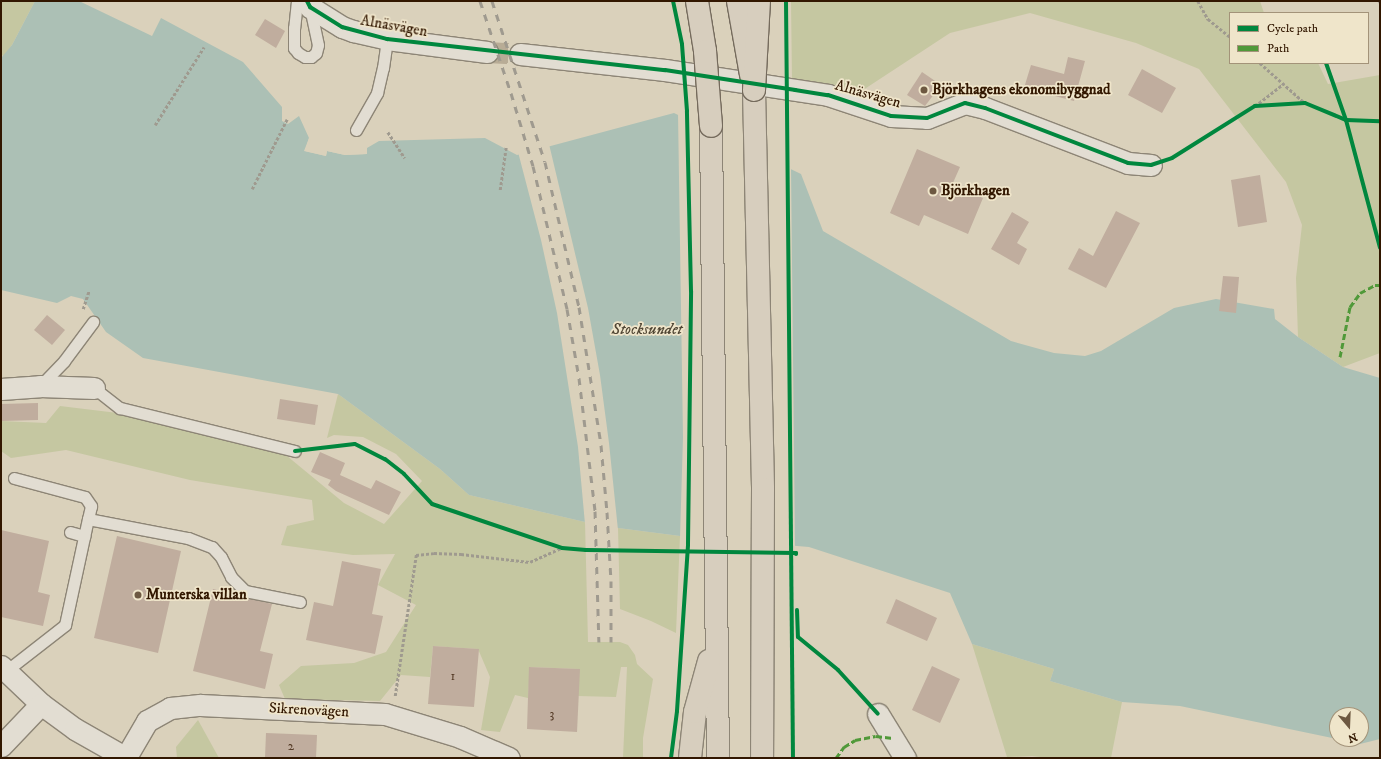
<!DOCTYPE html>
<html>
<head>
<meta charset="utf-8">
<style>
  body { margin:0 }
  #map { position:relative; width:1381px; height:759px; overflow:hidden; background:#dad1bb; font-family:"IM FELL DW Pica",serif }
  div>[style] { position:absolute }
  [style*='--x'] { left:calc(var(--x)*1px); top:calc(var(--y)*1px); width:calc(var(--w)*1px); rotate:calc(var(--a)*1deg) }
  .green>* { inset:0; background:#c5c7a1 }
  .water>* { inset:0; background:#acc0b5 }
  .pier>* { inset:0; background:#dad1bb }
  .building>* { inset:0; background:#c0ad9e }
  .street-tunnel>* { height:21px; margin-top:-10.5px; transform-origin:0; background:repeating-linear-gradient(90deg,#b8ac96 0 21px,transparent 0 31px) }
  .path>* { height:2.5px; margin-top:-1.25px; transform-origin:0; background:repeating-linear-gradient(90deg,#9f9a8f 0 3px,transparent 0 5px) }
  .roads { filter:drop-shadow(1px 0 #8d8576) drop-shadow(-1px 0 #8d8576) drop-shadow(0 1px #8d8576) drop-shadow(0 -1px #8d8576) }
  .lane>* { height:11px; margin:-5.5px; padding:0 5.5px; transform-origin:5.5px; border-radius:5.5px; background:#e2ddd2 }
  .street>* { height:21px; margin:-10.5px; padding:0 10.5px; transform-origin:10.5px; border-radius:10.5px; background:#e2ddd2 }
  .highway>* { height:22px; margin:-11px; padding:0 11px; transform-origin:11px; border-radius:11px; background:#d7cebe }
  .rail>* { height:3px; margin-top:-1.5px; transform-origin:0; background:repeating-linear-gradient(90deg,#9f9a8f 0 7px,transparent 0 14px) }
  .bridges { filter:drop-shadow(1px 0 #756b5d) drop-shadow(-1px 0 #756b5d) drop-shadow(0 1px #756b5d) drop-shadow(0 -1px #756b5d) }
  .primary-bridge>* { height:22px; margin:-11px; padding:0 11px; transform-origin:11px; border-radius:11px; background:#d7cebe }
  .highway-bridge>* { height:22px; margin:-11px; padding:0 11px; transform-origin:11px; border-radius:11px; background:#d7cebe }
  .quiet>* { height:3px; margin-top:-1.5px; transform-origin:0; background:repeating-linear-gradient(90deg,#509939 0 6px,transparent 0 9px) }
  .cycleway>* { height:4px; margin:-2px; padding:0 2px; transform-origin:2px; border-radius:2px; background:#00873e }
  .dots>* { width:11px; height:11px; translate:-50% -50%; box-sizing:border-box; border:2px solid #efe5ca; border-radius:50% }
  span { translate:-50% -50%; white-space:nowrap; text-align:center; line-height:1.15; -webkit-text-stroke:3.5px #efe5ca; paint-order:stroke }
  .number-label { font-size:13px; color:#563c28 }
  .number-label span { -webkit-text-stroke-width:0 }
  .street-label { font-size:15px; color:#321700 }
  .poi-label { font-size:15px; color:#321700; font-weight:700 }
  .left { translate:0 -50%; text-align:left }
  .water-label { font-size:16px; color:#514735; font-style:italic }
  .frame { position:absolute; inset:0; border:2px solid #321700; pointer-events:none }
  .legend { position:absolute; left:1229px; top:12px; width:140px; height:52px; box-sizing:border-box; background:#efe5ca; border:1px solid #a39379; margin:0; padding:5px 7px; list-style:none; font-size:12px; color:#321700 }
  .legend li { display:flex; align-items:center; gap:8px; height:20px }
  .legend b { width:20px; border:1px solid #a39379 }
  .north { position:absolute; left:1329px; top:707px; width:40px; height:40px; box-sizing:border-box; background:#efe5ca; border:1px solid #a39379; border-radius:50%; rotate:161deg; font-size:11px; font-weight:700; line-height:16px; text-align:center; color:#321700 }
  .north::after { content:''; display:block; margin:auto; width:14px; height:18px; background:#6d5841; clip-path:polygon(50% 0,100% 100%,50% 72%,0 100%) }
</style>
</head>
<body>
<div id="map">
  <div class="green">
    <div style="clip-path:polygon(1px 1px,35px 1px,12px 45px,4px 56px,1px 55px)"></div>
    <div style="clip-path:polygon(791px 1px,1260px 1px,1264px 13px,1230px 13px,1230px 63px,1318px 63px,1328px 84px,1380px 75px,1380px 353px,1343px 367px,1298px 337px,1296px 278px,1302px 225px,1286px 182px,1199px 69px,1136px 43px,1030px 13px,950px 33px,860px 92px,792px 81px)"></div>
    <div style="clip-path:polygon(338px 394px,440px 469px,469px 495px,585px 522px,588px 642px,620px 642px,628px 645px,635px 655px,637px 664px,653px 679px,643px 738px,643px 758px,623px 758px,627px 667px,621px 667px,616px 697px,578px 696px,579px 669px,530px 667px,528px 698px,515px 695px,500px 732px,481px 730px,490px 677px,478px 649px,433px 646px,430px 677px,401px 675px,380px 701px,285px 699px,279px 685px,301px 666px,354px 663px,386px 652px,416px 605px,378px 585px,395px 554px,353px 555px,281px 545px,287px 526px,314px 520px,312px 500px,190px 480px,66px 450px,11px 458px,1px 451px,1px 421px,46px 423px,60px 406px,126px 414px,281px 451px,344px 503px,384px 524px,422px 481px,396px 454px,363px 437px,334px 435px,327px 438px)"></div>
    <div style="clip-path:polygon(618px 528px,680px 536px,676px 633px,651px 621px,620px 609px)"></div>
    <div style="clip-path:polygon(972px 644px,1054px 669px,1050px 681px,1122px 702px,1111px 758px,1049px 758px,1032px 756px,1007px 757px)"></div>
    <div style="clip-path:polygon(198px 720px,219px 758px,177px 758px,176px 747px)"></div>
  </div>
  <div class="water">
    <div style="clip-path:polygon(35px 1px,79px 1px,152px 36px,161px 18px,243px 62px,282px 107px,282px 121px,288px 124px,299px 116px,309px 138px,305px 151px,326px 156px,327px 151px,345px 155px,367px 154px,367px 148px,379px 141px,485px 138px,517px 155px,674px 113px,801px 174px,823px 231px,1011px 341px,1054px 353px,1085px 356px,1101px 351px,1174px 308px,1216px 299px,1274px 309px,1275px 319px,1298px 337px,1343px 367px,1380px 378px,1380px 739px,1360px 744px,1337px 739px,1361px 739px,1361px 715px,1337px 715px,1337px 739px,1180px 706px,1122px 702px,1050px 681px,1054px 669px,972px 644px,950px 593px,809px 547px,680px 536px,618px 528px,585px 522px,469px 495px,440px 469px,338px 394px,143px 358px,106px 332px,83px 299px,71px 296px,57px 303px,1px 290px,1px 58px,12px 45px)"></div>
  </div>
  <div class="pier">
    <div style="clip-path:polygon(678px 113px,791px 167px,795px 548px,680px 538px,683px 437px)"></div>
    <div style="clip-path:polygon(309px 138px,311px 139px,307px 150px,324px 154px,327px 149px,345px 153px,365px 152px,367px 145px,367px 154px,345px 155px,327px 151px,326px 156px,304px 151px)"></div>
    <div style="clip-path:polygon(549px 144px,588px 308px,600px 375px,609px 443px,618px 530px,585px 524px,578px 447px,557px 313px,541px 240px,518px 152px)"></div>
  </div>
  <div class="building">
    <div style="clip-path:polygon(265px 19px,285px 31px,276px 48px,255px 35px)"></div>
    <div style="clip-path:polygon(1068px 57px,1085px 61px,1074px 101px,1024px 88px,1031px 65px,1064px 74px)"></div>
    <div style="clip-path:polygon(1142px 69px,1176px 88px,1162px 113px,1128px 95px)"></div>
    <div style="clip-path:polygon(922px 72px,941px 85px,925px 106px,907px 95px)"></div>
    <div style="clip-path:polygon(917px 149px,960px 167px,952px 185px,983px 198px,968px 234px,924px 215px,919px 226px,890px 213px)"></div>
    <div style="clip-path:polygon(1260px 175px,1267px 222px,1238px 227px,1231px 180px)"></div>
    <div style="clip-path:polygon(1116px 211px,1140px 223px,1106px 288px,1068px 269px,1079px 248px,1093px 256px)"></div>
    <div style="clip-path:polygon(1012px 212px,1029px 222px,1017px 243px,1027px 249px,1019px 265px,991px 249px)"></div>
    <div style="clip-path:polygon(1223px 276px,1239px 277px,1236px 313px,1219px 311px)"></div>
    <div style="clip-path:polygon(47px 315px,65px 330px,52px 345px,34px 330px)"></div>
    <div style="clip-path:polygon(280px 399px,318px 405px,315px 425px,277px 419px)"></div>
    <div style="clip-path:polygon(38px 403px,38px 420px,1px 421px,1px 404px)"></div>
    <div style="clip-path:polygon(320px 452px,345px 463px,340px 475px,371px 489px,376px 480px,401px 492px,389px 515px,336px 491px,328px 485px,331px 480px,311px 472px)"></div>
    <div style="clip-path:polygon(1px 530px,49px 541px,38px 592px,50px 595px,43px 626px,1px 617px)"></div>
    <div style="clip-path:polygon(117px 536px,181px 551px,158px 653px,94px 638px)"></div>
    <div style="clip-path:polygon(342px 561px,381px 569px,372px 614px,383px 616px,375px 654px,306px 640px,314px 602px,333px 606px)"></div>
    <div style="clip-path:polygon(213px 589px,272px 604px,260px 651px,273px 654px,265px 689px,193px 671px)"></div>
    <div style="clip-path:polygon(896px 599px,937px 618px,927px 641px,886px 623px)"></div>
    <div style="clip-path:polygon(433px 646px,479px 649px,474px 707px,428px 704px)"></div>
    <div style="clip-path:polygon(932px 666px,960px 679px,940px 723px,912px 710px)"></div>
    <div style="clip-path:polygon(529px 667px,580px 669px,577px 732px,527px 729px)"></div>
    <div style="clip-path:polygon(266px 733px,317px 735px,316px 758px,265px 758px)"></div>
  </div>
  <div class="street-tunnel">
    <div style="--x:487;--y:52;--w:33;--a:3"></div>
  </div>
  <div class="path">
    <div style="--x:1198;--y:1;--w:21;--a:61"></div>
    <div style="--x:1208;--y:19;--w:28;--a:39"></div>
    <div style="--x:1380;--y:1;--w:2;--a:90"></div>
    <div style="--x:1260;--y:63;--w:60;--a:41.6"></div>
    <div style="--x:1255;--y:106;--w:37;--a:-38"></div>
    <div style="--x:155;--y:125;--w:92;--a:-57.9"></div>
    <div style="--x:388;--y:132;--w:31;--a:57"></div>
    <div style="--x:252;--y:189;--w:78;--a:-63.4"></div>
    <div style="--x:500;--y:190;--w:43;--a:-82.1"></div>
    <div style="--x:83;--y:309;--w:19;--a:-72"></div>
    <div style="--x:395;--y:696;--w:143;--a:-81.5"></div>
    <div style="--x:416;--y:555;--w:18;--a:-6"></div>
    <div style="--x:434;--y:553;--w:27;--a:2"></div>
    <div style="--x:461;--y:554;--w:69;--a:6.6"></div>
    <div style="--x:530;--y:562;--w:35;--a:-24"></div>
  </div>
  <div class="roads">
    <div class="lane">
      <div style="--x:297;--y:1;--w:27;--a:96"></div>
      <div style="--x:294;--y:28;--w:20;--a:90"></div>
      <div style="--x:294;--y:48;--w:6;--a:51"></div>
      <div style="--x:298;--y:53;--w:8;--a:30"></div>
      <div style="--x:305;--y:57;--w:6;--a:0"></div>
      <div style="--x:311;--y:57;--w:6;--a:-39"></div>
      <div style="--x:316;--y:53;--w:8;--a:-76"></div>
      <div style="--x:318;--y:45;--w:39;--a:-102"></div>
      <div style="--x:356;--y:130;--w:43;--a:-60.4"></div>
      <div style="--x:377;--y:93;--w:26;--a:-77"></div>
      <div style="--x:383;--y:68;--w:29;--a:-82"></div>
      <div style="--x:40;--y:386;--w:35;--a:-46"></div>
      <div style="--x:64;--y:361;--w:49;--a:-53.4"></div>
      <div style="--x:94;--y:388;--w:33;--a:38"></div>
      <div style="--x:120;--y:408;--w:180;--a:13.8"></div>
      <div style="--x:14;--y:478;--w:73;--a:15"></div>
      <div style="--x:85;--y:497;--w:11;--a:56"></div>
      <div style="--x:91;--y:506;--w:13;--a:103"></div>
      <div style="--x:70;--y:532;--w:15;--a:16"></div>
      <div style="--x:6;--y:671;--w:75;--a:-37.9"></div>
      <div style="--x:65;--y:625;--w:108;--a:-77.8"></div>
      <div style="--x:88;--y:519;--w:102;--a:10.8"></div>
      <div style="--x:188;--y:538;--w:26;--a:21"></div>
      <div style="--x:212;--y:547;--w:13;--a:48"></div>
      <div style="--x:221;--y:557;--w:22;--a:63"></div>
      <div style="--x:231;--y:577;--w:20;--a:45"></div>
      <div style="--x:245;--y:591;--w:56;--a:11.3"></div>
    </div>
    <div class="street">
      <div style="--x:307;--y:1;--w:7;--a:63"></div>
      <div style="--x:310;--y:7;--w:38;--a:32"></div>
      <div style="--x:342;--y:27;--w:12;--a:20"></div>
      <div style="--x:353;--y:31;--w:35;--a:13"></div>
      <div style="--x:387;--y:39;--w:101;--a:7.4"></div>
      <div style="--x:520;--y:54;--w:146;--a:6.3"></div>
      <div style="--x:665;--y:70;--w:165;--a:8.7"></div>
      <div style="--x:828;--y:95;--w:66;--a:18.4"></div>
      <div style="--x:891;--y:116;--w:36;--a:3"></div>
      <div style="--x:927;--y:118;--w:41;--a:-21.5"></div>
      <div style="--x:965;--y:103;--w:21;--a:14"></div>
      <div style="--x:985;--y:108;--w:153;--a:21"></div>
      <div style="--x:1128;--y:163;--w:23;--a:5"></div>
      <div style="--x:1;--y:389;--w:39;--a:-4"></div>
      <div style="--x:40;--y:386;--w:54;--a:2.1"></div>
      <div style="--x:1;--y:666;--w:55;--a:43.5"></div>
      <div style="--x:41;--y:704;--w:42;--a:36.3"></div>
      <div style="--x:75;--y:729;--w:59;--a:29.6"></div>
      <div style="--x:878;--y:714;--w:52;--a:58.5"></div>
      <div style="--x:1;--y:746;--w:58;--a:-46.4"></div>
      <div style="--x:126;--y:757;--w:42;--a:-59.7"></div>
      <div style="--x:147;--y:721;--w:26;--a:-29"></div>
      <div style="--x:170;--y:708;--w:30;--a:-6"></div>
      <div style="--x:200;--y:705;--w:185;--a:2.8"></div>
      <div style="--x:385;--y:714;--w:78;--a:17"></div>
      <div style="--x:460;--y:737;--w:53;--a:23.2"></div>
    </div>
    <div class="highway">
      <div style="--x:754;--y:90;--w:399;--a:88.7"></div>
      <div style="--x:763;--y:489;--w:269;--a:90.2"></div>
      <div style="--x:711;--y:126;--w:632;--a:89.37"></div>
      <div style="--x:690;--y:758;--w:46;--a:-83.8"></div>
      <div style="--x:695;--y:712;--w:53;--a:-74.6"></div>
    </div>
  </div>
  <div class="rail">
    <div style="--x:480;--y:1;--w:97;--a:71.4"></div>
    <div style="--x:511;--y:93;--w:76;--a:73.2"></div>
    <div style="--x:533;--y:166;--w:147;--a:76.6"></div>
    <div style="--x:567;--y:309;--w:70;--a:80.1"></div>
    <div style="--x:579;--y:378;--w:134;--a:83.1"></div>
    <div style="--x:595;--y:511;--w:131;--a:88.3"></div>
    <div style="--x:492;--y:1;--w:169;--a:71.8"></div>
    <div style="--x:545;--y:162;--w:149;--a:76.8"></div>
    <div style="--x:579;--y:307;--w:140;--a:80.9"></div>
    <div style="--x:601;--y:445;--w:67;--a:84.9"></div>
    <div style="--x:607;--y:512;--w:69;--a:86.7"></div>
    <div style="--x:611;--y:581;--w:61;--a:90"></div>
  </div>
  <div class="bridges">
    <div class="primary-bridge">
      <div style="--x:738;--y:1;--w:75;--a:80"></div>
    </div>
    <div class="highway-bridge">
      <div style="--x:697;--y:1;--w:51;--a:80.9"></div>
      <div style="--x:705;--y:51;--w:75;--a:85.4"></div>
      <div style="--x:754;--y:90;--w:89;--a:-86.8"></div>
    </div>
  </div>
  <div class="quiet">
    <div style="--x:1340;--y:357;--w:51;--a:-78.7"></div>
    <div style="--x:1350;--y:307;--w:17;--a:-54"></div>
    <div style="--x:1360;--y:293;--w:17;--a:-28"></div>
    <div style="--x:1375;--y:285;--w:5;--a:0"></div>
    <div style="--x:836;--y:758;--w:14;--a:-54"></div>
    <div style="--x:844;--y:747;--w:13;--a:-32"></div>
    <div style="--x:855;--y:740;--w:21;--a:-11"></div>
    <div style="--x:876;--y:736;--w:17;--a:7"></div>
  </div>
  <div class="cycleway">
    <div style="--x:307;--y:1;--w:7;--a:63"></div>
    <div style="--x:310;--y:7;--w:38;--a:32"></div>
    <div style="--x:342;--y:27;--w:47;--a:14.9"></div>
    <div style="--x:387;--y:39;--w:280;--a:6.4"></div>
    <div style="--x:665;--y:70;--w:132;--a:8.7"></div>
    <div style="--x:795;--y:90;--w:33;--a:9"></div>
    <div style="--x:828;--y:95;--w:66;--a:18.4"></div>
    <div style="--x:891;--y:116;--w:36;--a:3"></div>
    <div style="--x:927;--y:118;--w:41;--a:-21.5"></div>
    <div style="--x:965;--y:103;--w:21;--a:14"></div>
    <div style="--x:985;--y:108;--w:153;--a:21"></div>
    <div style="--x:1128;--y:163;--w:23;--a:5"></div>
    <div style="--x:1151;--y:165;--w:22;--a:-18"></div>
    <div style="--x:1172;--y:158;--w:98;--a:-32.1"></div>
    <div style="--x:1255;--y:106;--w:50;--a:-3.4"></div>
    <div style="--x:1305;--y:103;--w:44;--a:22.5"></div>
    <div style="--x:1346;--y:120;--w:34;--a:2"></div>
    <div style="--x:786;--y:1;--w:757;--a:89.47"></div>
    <div style="--x:1326;--y:63;--w:60;--a:70.7"></div>
    <div style="--x:1346;--y:120;--w:132;--a:75.1"></div>
    <div style="--x:295;--y:451;--w:60;--a:-6.7"></div>
    <div style="--x:355;--y:444;--w:34;--a:27"></div>
    <div style="--x:385;--y:459;--w:24;--a:38"></div>
    <div style="--x:404;--y:474;--w:41;--a:47"></div>
    <div style="--x:432;--y:504;--w:137;--a:18.7"></div>
    <div style="--x:562;--y:548;--w:24;--a:5"></div>
    <div style="--x:586;--y:550;--w:210;--a:0.8"></div>
    <div style="--x:796;--y:553;--w:1;--a:90"></div>
    <div style="--x:797;--y:610;--w:27;--a:88"></div>
    <div style="--x:798;--y:637;--w:52;--a:39.5"></div>
    <div style="--x:838;--y:670;--w:59;--a:47.7"></div>
    <div style="--x:671;--y:758;--w:47;--a:-82.7"></div>
    <div style="--x:677;--y:711;--w:167;--a:-86.2"></div>
    <div style="--x:688;--y:544;--w:253;--a:-89.3"></div>
    <div style="--x:691;--y:291;--w:180;--a:-91.3"></div>
    <div style="--x:687;--y:111;--w:67;--a:-94.3"></div>
    <div style="--x:682;--y:44;--w:44;--a:-101.8"></div>
  </div>
  <div class="dots">
    <div style="left:924px;top:90px;background:#6d5841"></div>
    <div style="left:933px;top:191px;background:#6d5841"></div>
    <div style="left:138px;top:595px;background:#6d5841"></div>
  </div>
  <div class="number-label">
    <span style="left:453px;top:676px">1</span>
    <span style="left:552px;top:714px">3</span>
    <span style="left:291px;top:746px">2</span>
  </div>
  <div class="street-label">
    <span style="left:394px;top:26px;rotate:10deg">Alnäsvägen</span>
    <span style="left:868px;top:94px;rotate:16deg">Alnäsvägen</span>
    <span style="left:309px;top:710px;rotate:3deg">Sikrenovägen</span>
  </div>
  <div class="poi-label">
    <span class="left" style="left:932px;top:90px">Björkhagens ekonomibyggnad</span>
    <span class="left" style="left:941px;top:191px">Björkhagen</span>
    <span class="left" style="left:146px;top:595px">Munterska villan</span>
  </div>
  <div class="water-label">
    <span style="left:647px;top:329px">Stocksundet</span>
  </div>
  <div class="frame"></div>
  <ul class="legend">
  <li><b style="height:5px;background:#00873e"></b>Cycle path</li>
  <li><b style="height:5px;background:#509939"></b>Path</li>
  </ul>
  <div class="north">N</div>
</div>
</body>
</html>
